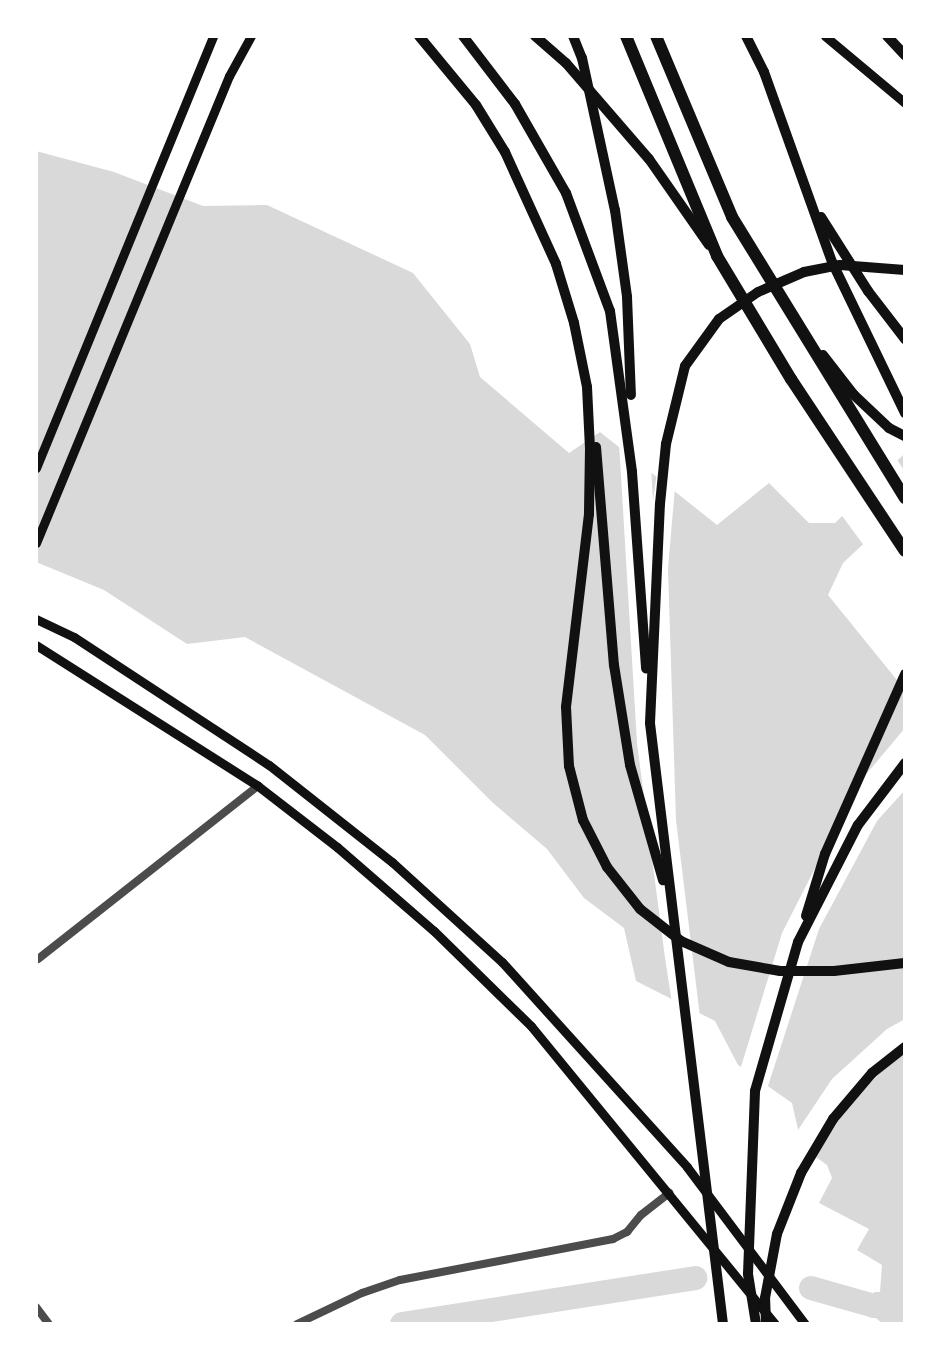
<!DOCTYPE html>
<html>
<head>
<meta charset="utf-8">
<style>
  body { margin:0 }
  #map { position:relative; width:941px; height:1360px; overflow:hidden; background:#fff; font-family:"Times New Roman",serif }
  div>[style] { position:absolute }
  [style*='--x'] { left:calc(var(--x)*1px); top:calc(var(--y)*1px); width:calc(var(--w)*1px); rotate:calc(var(--a)*1deg) }
  .water>* { inset:0; background:#d9d9d9 }
  .pier>* { inset:0; background:#fff }
  .river>* { height:24px; margin:-12px; padding:0 12px; transform-origin:12px; border-radius:12px; background:#d9d9d9 }
  .tertiary>* { height:8px; margin:-4px; padding:0 4px; transform-origin:4px; border-radius:4px; background:#4c4c4c }
  .secondary>* { height:9px; margin:-4.5px; padding:0 4.5px; transform-origin:4.5px; border-radius:4.5px; background:#111 }
  .trunk>* { height:10px; margin:-5px; padding:0 5px; transform-origin:5px; border-radius:5px; background:#111 }
  .motorway>* { height:12px; margin:-6px; padding:0 6px; transform-origin:6px; border-radius:6px; background:#111 }
  span { translate:-50% -50%; white-space:nowrap; text-align:center; line-height:1.15; -webkit-text-stroke:4.5px #fff; paint-order:stroke }
  .frame { position:absolute; inset:0; border:38px solid #fff; pointer-events:none }
</style>
</head>
<body>
<div id="map">
  <div class="water">
    <div style="clip-path:polygon(36px 151px,114px 172px,203px 206px,267px 205px,413px 273px,470px 344px,480px 377px,569px 453px,600px 432px,717px 525px,769px 483px,809px 523px,835px 523px,905px 453px,905px 505px,843px 563px,828px 595px,905px 690px,905px 1324px,883px 1324px,871px 1314px,874px 1292px,880px 1292px,882px 1265px,857px 1250px,869px 1229px,819px 1203px,832px 1178px,827px 1165px,802px 1147px,792px 1103px,738px 1065px,715px 1021px,636px 981px,624px 928px,584px 898px,547px 849px,492px 802px,425px 735px,245px 637px,187px 644px,104px 590px,36px 562px)"></div>
  </div>
  <div class="pier">
    <div style="clip-path:polygon(619px 443px,651px 468px,653px 500px,657px 473px,675px 487px,668px 569px,676px 820px,700px 1017px,672px 1003px,665px 958px,637px 743px)"></div>
    <div style="clip-path:polygon(896px 458px,905px 472px,905px 509px,865px 547px,840px 513px)"></div>
    <div style="clip-path:polygon(905px 728px,905px 790px,877px 821px,819px 929px,767px 1089px,740px 1070px,782px 933px,858px 784px)"></div>
    <div style="clip-path:polygon(905px 1019px,905px 1050px,851px 1100px,814px 1160px,799px 1149px,796px 1133px,832px 1079px,887px 1029px)"></div>
  </div>
  <div class="river">
    <div style="--x:811;--y:1288;--w:66;--a:15.9"></div>
    <div style="--x:874;--y:1306;--w:31;--a:-2"></div>
    <div style="--x:402;--y:1324;--w:297;--a:-8.9"></div>
  </div>
  <div class="tertiary">
    <div style="--x:38;--y:959;--w:280;--a:-38.2"></div>
    <div style="--x:36;--y:1307;--w:21;--a:53"></div>
    <div style="--x:297;--y:1324;--w:72;--a:-25.5"></div>
    <div style="--x:362;--y:1293;--w:40;--a:-18.9"></div>
    <div style="--x:400;--y:1280;--w:217;--a:-10.9"></div>
    <div style="--x:613;--y:1239;--w:16;--a:-27"></div>
    <div style="--x:627;--y:1232;--w:22;--a:-51"></div>
    <div style="--x:641;--y:1215;--w:36;--a:-38"></div>
  </div>
  <div class="secondary">
    <div style="--x:825;--y:36;--w:104;--a:39.9"></div>
    <div style="--x:36;--y:468;--w:467;--a:-67.7"></div>
    <div style="--x:36;--y:543;--w:505;--a:-67.55"></div>
    <div style="--x:229;--y:76;--w:46;--a:-61.2"></div>
    <div style="--x:36;--y:619;--w:42;--a:25.3"></div>
    <div style="--x:74;--y:637;--w:233;--a:33.3"></div>
    <div style="--x:269;--y:765;--w:157;--a:38.3"></div>
    <div style="--x:392;--y:862;--w:149;--a:42.3"></div>
    <div style="--x:502;--y:962;--w:276;--a:47.9"></div>
    <div style="--x:687;--y:1167;--w:196;--a:53.1"></div>
    <div style="--x:36;--y:645;--w:263;--a:32.4"></div>
    <div style="--x:258;--y:786;--w:100;--a:37.7"></div>
    <div style="--x:337;--y:847;--w:128;--a:40.9"></div>
    <div style="--x:434;--y:931;--w:136;--a:44.4"></div>
    <div style="--x:531;--y:1026;--w:385;--a:50.7"></div>
  </div>
  <div class="trunk">
    <div style="--x:419;--y:36;--w:89;--a:50.4"></div>
    <div style="--x:476;--y:105;--w:55;--a:58.3"></div>
    <div style="--x:505;--y:152;--w:123;--a:65.5"></div>
    <div style="--x:556;--y:264;--w:62;--a:73"></div>
    <div style="--x:574;--y:323;--w:65;--a:78.5"></div>
    <div style="--x:587;--y:387;--w:61;--a:87.2"></div>
    <div style="--x:590;--y:448;--w:66;--a:90.9"></div>
    <div style="--x:589;--y:514;--w:194;--a:96.8"></div>
    <div style="--x:566;--y:707;--w:59;--a:87.1"></div>
    <div style="--x:569;--y:766;--w:56;--a:75.5"></div>
    <div style="--x:583;--y:820;--w:53;--a:62.9"></div>
    <div style="--x:607;--y:867;--w:53;--a:51.8"></div>
    <div style="--x:640;--y:909;--w:52;--a:38"></div>
    <div style="--x:681;--y:941;--w:52;--a:23.6"></div>
    <div style="--x:729;--y:962;--w:52;--a:10"></div>
    <div style="--x:780;--y:971;--w:54;--a:0"></div>
    <div style="--x:834;--y:971;--w:71;--a:-6.4"></div>
    <div style="--x:463;--y:36;--w:86;--a:52.6"></div>
    <div style="--x:515;--y:104;--w:103;--a:60.2"></div>
    <div style="--x:566;--y:193;--w:126;--a:69.6"></div>
    <div style="--x:610;--y:311;--w:162;--a:82.2"></div>
    <div style="--x:632;--y:472;--w:197;--a:85.9"></div>
    <div style="--x:535;--y:36;--w:41;--a:41.1"></div>
    <div style="--x:566;--y:63;--w:127;--a:49.2"></div>
    <div style="--x:649;--y:159;--w:105;--a:55.1"></div>
    <div style="--x:573;--y:36;--w:24;--a:68"></div>
    <div style="--x:582;--y:58;--w:156;--a:77.8"></div>
    <div style="--x:615;--y:210;--w:88;--a:82.1"></div>
    <div style="--x:627;--y:297;--w:98;--a:87.7"></div>
    <div style="--x:746;--y:36;--w:40;--a:63.4"></div>
    <div style="--x:764;--y:72;--w:202;--a:70.3"></div>
    <div style="--x:832;--y:262;--w:168;--a:64.2"></div>
    <div style="--x:887;--y:36;--w:26;--a:47"></div>
    <div style="--x:821;--y:217;--w:88;--a:57.6"></div>
    <div style="--x:868;--y:291;--w:61;--a:52.4"></div>
    <div style="--x:823;--y:355;--w:51;--a:52.2"></div>
    <div style="--x:854;--y:395;--w:48;--a:43.3"></div>
    <div style="--x:889;--y:428;--w:18;--a:27"></div>
    <div style="--x:596;--y:447;--w:219;--a:85.3"></div>
    <div style="--x:614;--y:665;--w:101;--a:80.9"></div>
    <div style="--x:630;--y:765;--w:120;--a:74"></div>
    <div style="--x:806;--y:916;--w:65;--a:-73"></div>
    <div style="--x:825;--y:854;--w:197;--a:-66"></div>
    <div style="--x:723;--y:1324;--w:605;--a:-96.93"></div>
    <div style="--x:650;--y:723;--w:219;--a:-87.4"></div>
    <div style="--x:660;--y:504;--w:60;--a:-84.3"></div>
    <div style="--x:666;--y:444;--w:80;--a:-76.3"></div>
    <div style="--x:685;--y:366;--w:58;--a:-54.1"></div>
    <div style="--x:719;--y:319;--w:47;--a:-34.7"></div>
    <div style="--x:758;--y:292;--w:50;--a:-23.5"></div>
    <div style="--x:804;--y:272;--w:37;--a:-11"></div>
    <div style="--x:840;--y:265;--w:65;--a:4.4"></div>
    <div style="--x:756;--y:1324;--w:51;--a:-99.1"></div>
    <div style="--x:748;--y:1274;--w:183;--a:-87.8"></div>
    <div style="--x:755;--y:1091;--w:155;--a:-73.9"></div>
    <div style="--x:798;--y:942;--w:131;--a:-62.9"></div>
    <div style="--x:858;--y:825;--w:78;--a:-52.8"></div>
    <div style="--x:766;--y:1324;--w:26;--a:-92"></div>
    <div style="--x:765;--y:1298;--w:65;--a:-79.4"></div>
    <div style="--x:777;--y:1234;--w:66;--a:-68.5"></div>
    <div style="--x:801;--y:1173;--w:63;--a:-59.3"></div>
    <div style="--x:833;--y:1119;--w:60;--a:-49.7"></div>
    <div style="--x:872;--y:1073;--w:42;--a:-38.2"></div>
  </div>
  <div class="motorway">
    <div style="--x:626;--y:36;--w:238;--a:67.5"></div>
    <div style="--x:717;--y:256;--w:144;--a:59"></div>
    <div style="--x:791;--y:379;--w:206;--a:56.5"></div>
    <div style="--x:656;--y:36;--w:196;--a:67.2"></div>
    <div style="--x:732;--y:217;--w:330;--a:58.4"></div>
  </div>
  <div class="frame"></div>
</div>
</body>
</html>
